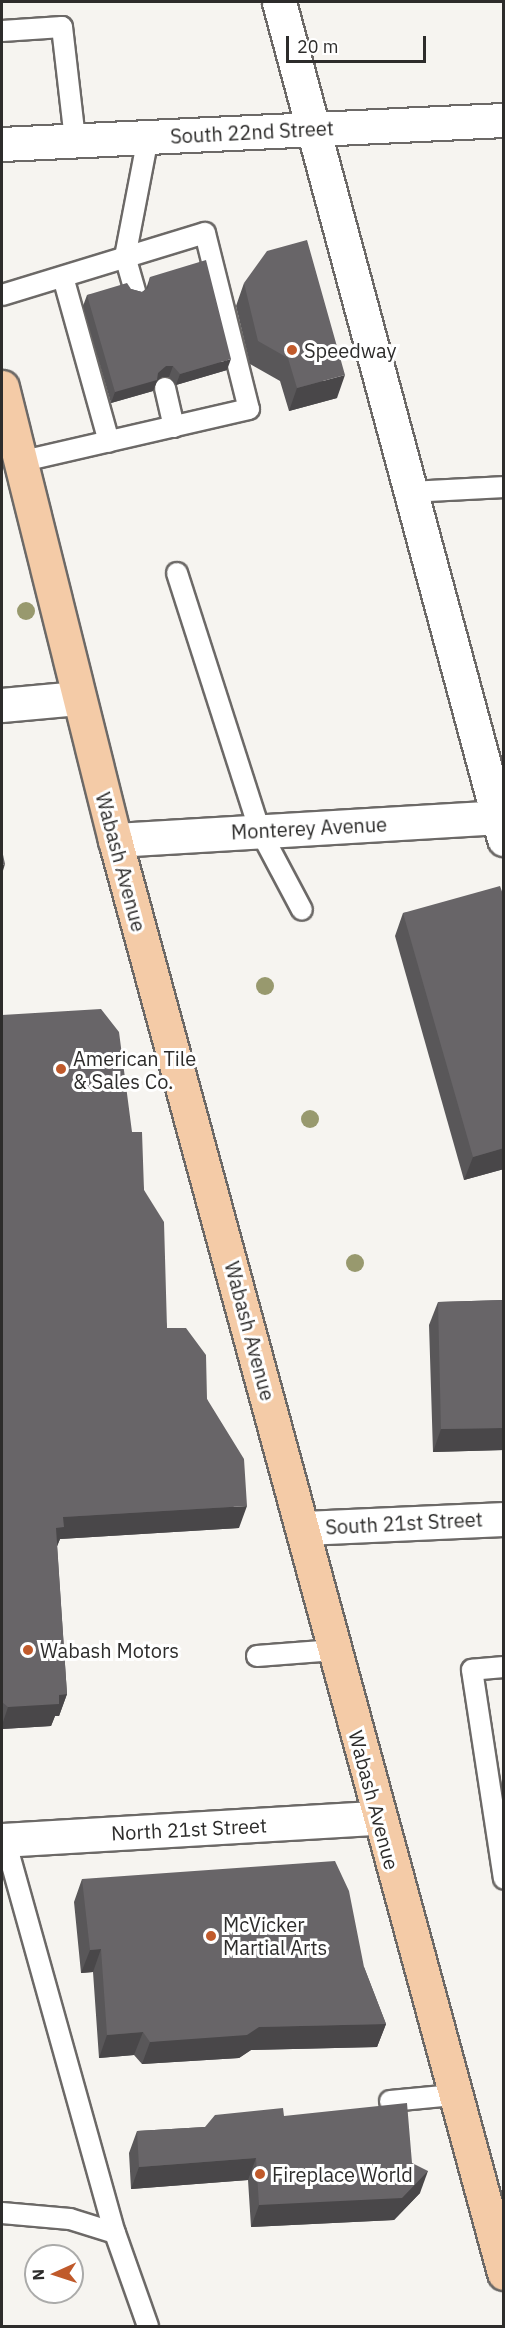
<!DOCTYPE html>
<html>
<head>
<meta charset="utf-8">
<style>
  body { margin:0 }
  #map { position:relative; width:505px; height:2328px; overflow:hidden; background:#f6f4f0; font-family:"IBM Plex Sans",sans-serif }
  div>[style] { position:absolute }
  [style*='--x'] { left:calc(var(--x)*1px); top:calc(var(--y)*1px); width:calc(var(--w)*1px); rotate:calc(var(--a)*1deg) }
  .roads { filter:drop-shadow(2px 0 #6c6967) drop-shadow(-2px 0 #6c6967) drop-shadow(0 2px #6c6967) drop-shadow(0 -2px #6c6967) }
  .service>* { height:20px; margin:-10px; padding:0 10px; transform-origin:10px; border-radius:10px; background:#fff }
  .minor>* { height:33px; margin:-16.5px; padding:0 16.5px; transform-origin:16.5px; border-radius:16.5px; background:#fff }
  .tertiary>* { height:33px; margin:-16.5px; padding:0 16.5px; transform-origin:16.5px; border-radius:16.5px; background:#fff }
  .primary>* { height:33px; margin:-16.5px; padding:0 16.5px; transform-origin:16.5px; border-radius:16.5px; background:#f4cba7 }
  .trees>* { width:18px; height:18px; margin:-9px; border-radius:50%; background:#98996e }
  .wall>* { inset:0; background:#595759 }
  .shaded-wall>* { inset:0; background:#494749 }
  .building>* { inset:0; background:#686568 }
  .dots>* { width:16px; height:16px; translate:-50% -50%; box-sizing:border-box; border:3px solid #fff; border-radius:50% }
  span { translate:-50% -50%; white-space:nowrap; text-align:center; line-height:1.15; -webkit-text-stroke:6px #fff; paint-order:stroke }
  .street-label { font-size:20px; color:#2d2c2b }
  .poi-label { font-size:20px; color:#2d2c2b }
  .left { translate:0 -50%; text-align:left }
  .frame { position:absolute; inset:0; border:3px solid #2d2c2b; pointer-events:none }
  .north { position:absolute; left:24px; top:2244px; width:60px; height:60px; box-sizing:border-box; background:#fff; border:2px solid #ababaa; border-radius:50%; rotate:267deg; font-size:16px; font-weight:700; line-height:24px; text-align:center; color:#2d2c2b }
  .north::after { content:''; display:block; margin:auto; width:21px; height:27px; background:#c05a2b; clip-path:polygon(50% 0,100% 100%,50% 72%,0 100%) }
  .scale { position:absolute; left:286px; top:36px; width:140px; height:27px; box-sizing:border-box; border:3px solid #2d2c2b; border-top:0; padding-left:8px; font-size:18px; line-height:21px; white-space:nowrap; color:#2d2c2b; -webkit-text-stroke:4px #fff; paint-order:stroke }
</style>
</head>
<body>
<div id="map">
  <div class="roads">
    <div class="service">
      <div style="--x:2;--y:31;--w:60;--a:-3.8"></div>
      <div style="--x:62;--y:27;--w:114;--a:83.4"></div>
      <div style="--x:63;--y:277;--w:171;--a:74.4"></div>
      <div style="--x:135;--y:291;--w:35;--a:-106"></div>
      <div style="--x:125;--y:257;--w:122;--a:-79.1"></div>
      <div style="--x:2;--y:295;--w:212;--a:-17"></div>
      <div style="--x:205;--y:233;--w:181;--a:76"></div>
      <div style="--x:249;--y:409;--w:235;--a:167"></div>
      <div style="--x:165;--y:388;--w:40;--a:77"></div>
      <div style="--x:410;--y:492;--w:94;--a:-3"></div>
      <div style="--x:177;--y:573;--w:271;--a:72.2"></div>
      <div style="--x:260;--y:831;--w:89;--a:62"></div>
      <div style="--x:257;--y:1656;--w:78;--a:-4.4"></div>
      <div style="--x:504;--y:1667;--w:32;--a:175"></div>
      <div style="--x:472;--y:1670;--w:211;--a:81.3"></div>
      <div style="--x:5;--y:1840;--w:408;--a:74.4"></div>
      <div style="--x:390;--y:2101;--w:64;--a:-5.4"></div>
      <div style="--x:2;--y:2213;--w:68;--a:5"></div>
      <div style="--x:70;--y:2219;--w:47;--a:17.3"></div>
      <div style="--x:115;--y:2233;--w:99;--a:70.5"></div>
    </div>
    <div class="minor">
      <div style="--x:279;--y:2;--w:867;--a:74.95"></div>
      <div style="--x:2;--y:144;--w:503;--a:-2.74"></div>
      <div style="--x:2;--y:705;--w:76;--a:-5.3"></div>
      <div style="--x:115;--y:840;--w:390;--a:-3.4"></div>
      <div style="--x:304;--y:1528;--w:200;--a:-2.6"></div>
    </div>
    <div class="tertiary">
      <div style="--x:2;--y:1840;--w:376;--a:-3.4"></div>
    </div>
    <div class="primary">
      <div style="--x:2;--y:387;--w:467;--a:76"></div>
      <div style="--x:115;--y:840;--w:1485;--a:74.81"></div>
    </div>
  </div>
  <div class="trees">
    <div style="left:26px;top:611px"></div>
    <div style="left:265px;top:986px"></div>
    <div style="left:310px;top:1119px"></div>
    <div style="left:355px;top:1263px"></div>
  </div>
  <div class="wall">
    <div style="clip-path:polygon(150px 277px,227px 370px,176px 385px,169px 377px,162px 377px,157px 381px,153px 391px,111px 403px,83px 306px,87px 295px,131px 289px,142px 292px,146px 289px)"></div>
    <div style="clip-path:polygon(244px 283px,337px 398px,289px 411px,280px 381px,250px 364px,236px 306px)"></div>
    <div style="clip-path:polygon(504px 897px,504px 1169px,464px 1180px,395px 936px,403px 913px)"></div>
    <div style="clip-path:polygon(2px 1015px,132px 1132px,144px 1190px,167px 1328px,207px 1399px,239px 1528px,60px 1539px,57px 1546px,67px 1694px,59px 1716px,55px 1716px,51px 1726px,2px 1729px)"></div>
    <div style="clip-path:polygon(504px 1300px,504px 1450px,433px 1452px,429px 1325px,438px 1302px)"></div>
    <div style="clip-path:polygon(82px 1879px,364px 1967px,386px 2024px,377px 2047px,251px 2050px,239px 2058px,142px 2064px,134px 2055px,99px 2058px,93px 1972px,81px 1973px,74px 1902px)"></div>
    <div style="clip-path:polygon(284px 2116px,412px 2163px,420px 2193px,394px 2220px,251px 2227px,248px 2180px,131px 2189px,129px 2153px,137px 2131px,205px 2127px)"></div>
  </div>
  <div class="shaded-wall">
    <div style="clip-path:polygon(231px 359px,227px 370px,176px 385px,180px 374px)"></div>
    <div style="clip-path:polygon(166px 366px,173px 366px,169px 377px,162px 377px,157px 381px,153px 391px,111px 403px,115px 392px)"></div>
    <div style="clip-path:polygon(345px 375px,337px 398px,289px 411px,297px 388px)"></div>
    <div style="clip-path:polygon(5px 864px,2px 874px,2px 865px)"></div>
    <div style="clip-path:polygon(504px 1148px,504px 1169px,464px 1180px,473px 1157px)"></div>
    <div style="clip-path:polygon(504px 1428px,504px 1450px,433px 1452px,441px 1429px)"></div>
    <div style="clip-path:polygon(247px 1506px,239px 1528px,60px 1539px,56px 1549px,56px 1528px,63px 1517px)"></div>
    <div style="clip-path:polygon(67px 1694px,59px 1716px,55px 1716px,51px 1726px,2px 1729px,2px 1725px,8px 1707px,59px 1695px)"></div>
    <div style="clip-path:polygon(101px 1949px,93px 1972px,81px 1973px,90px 1950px)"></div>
    <div style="clip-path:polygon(386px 2024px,377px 2047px,251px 2050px,239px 2058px,142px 2064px,150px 2042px,259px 2027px)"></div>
    <div style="clip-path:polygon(143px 2032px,134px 2055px,99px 2058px,107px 2035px)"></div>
    <div style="clip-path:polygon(256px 2158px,248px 2180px,131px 2189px,139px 2167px)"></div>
    <div style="clip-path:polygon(428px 2171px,420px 2193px,394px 2220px,251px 2227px,259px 2205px)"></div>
  </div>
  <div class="building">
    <div style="clip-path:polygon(307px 240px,345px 375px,297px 388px,288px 358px,258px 341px,244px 283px,267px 251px)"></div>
    <div style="clip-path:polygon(206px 260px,231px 359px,180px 374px,173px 366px,166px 366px,158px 373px,157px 380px,115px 392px,87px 295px,127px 283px,131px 289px,142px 292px,148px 288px,150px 277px)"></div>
    <div style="clip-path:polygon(2px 850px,5px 864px,2px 865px)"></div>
    <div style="clip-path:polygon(500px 886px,504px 897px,504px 1148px,473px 1157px,403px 913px)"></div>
    <div style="clip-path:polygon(101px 1009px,119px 1032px,132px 1132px,142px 1132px,144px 1190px,164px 1222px,167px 1328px,186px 1328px,206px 1355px,207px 1399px,244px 1459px,247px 1506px,63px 1517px,64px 1527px,56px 1528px,67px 1694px,59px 1695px,59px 1704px,8px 1707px,2px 1702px,2px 1015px)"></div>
    <div style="clip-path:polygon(504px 1300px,504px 1428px,441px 1429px,438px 1302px)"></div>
    <div style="clip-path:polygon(335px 1861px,349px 1891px,364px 1967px,386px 2024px,259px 2027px,247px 2035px,150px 2042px,143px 2032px,107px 2035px,101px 1949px,90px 1950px,82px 1879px)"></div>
    <div style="clip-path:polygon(407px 2103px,412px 2163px,428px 2171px,402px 2198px,259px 2205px,256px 2158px,139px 2167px,137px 2131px,205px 2127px,215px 2115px,283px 2108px,284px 2116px)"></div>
  </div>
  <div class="dots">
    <div style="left:292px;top:350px;background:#c05a2b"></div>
    <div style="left:61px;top:1069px;background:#c05a2b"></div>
    <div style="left:28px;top:1650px;background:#c05a2b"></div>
    <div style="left:211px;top:1936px;background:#c05a2b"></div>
    <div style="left:260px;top:2174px;background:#c05a2b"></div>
  </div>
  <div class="street-label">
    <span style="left:252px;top:132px;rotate:-3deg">South 22nd Street</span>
    <span style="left:309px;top:828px;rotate:-3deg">Monterey Avenue</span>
    <span style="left:121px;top:862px;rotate:75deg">Wabash Avenue</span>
    <span style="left:250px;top:1331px;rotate:75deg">Wabash Avenue</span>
    <span style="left:404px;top:1523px;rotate:-3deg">South 21st Street</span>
    <span style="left:374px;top:1800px;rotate:75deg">Wabash Avenue</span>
    <span style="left:189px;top:1829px;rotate:-3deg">North 21st Street</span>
  </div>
  <div class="poi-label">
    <span class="left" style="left:304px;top:350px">Speedway</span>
    <span class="left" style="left:73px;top:1070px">American Tile<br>&amp; Sales Co.</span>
    <span class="left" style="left:40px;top:1650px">Wabash Motors</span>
    <span class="left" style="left:223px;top:1936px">McVicker<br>Martial Arts</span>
    <span class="left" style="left:272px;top:2174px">Fireplace World</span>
  </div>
  <div class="frame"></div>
  <div class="north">N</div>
  <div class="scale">20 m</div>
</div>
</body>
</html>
